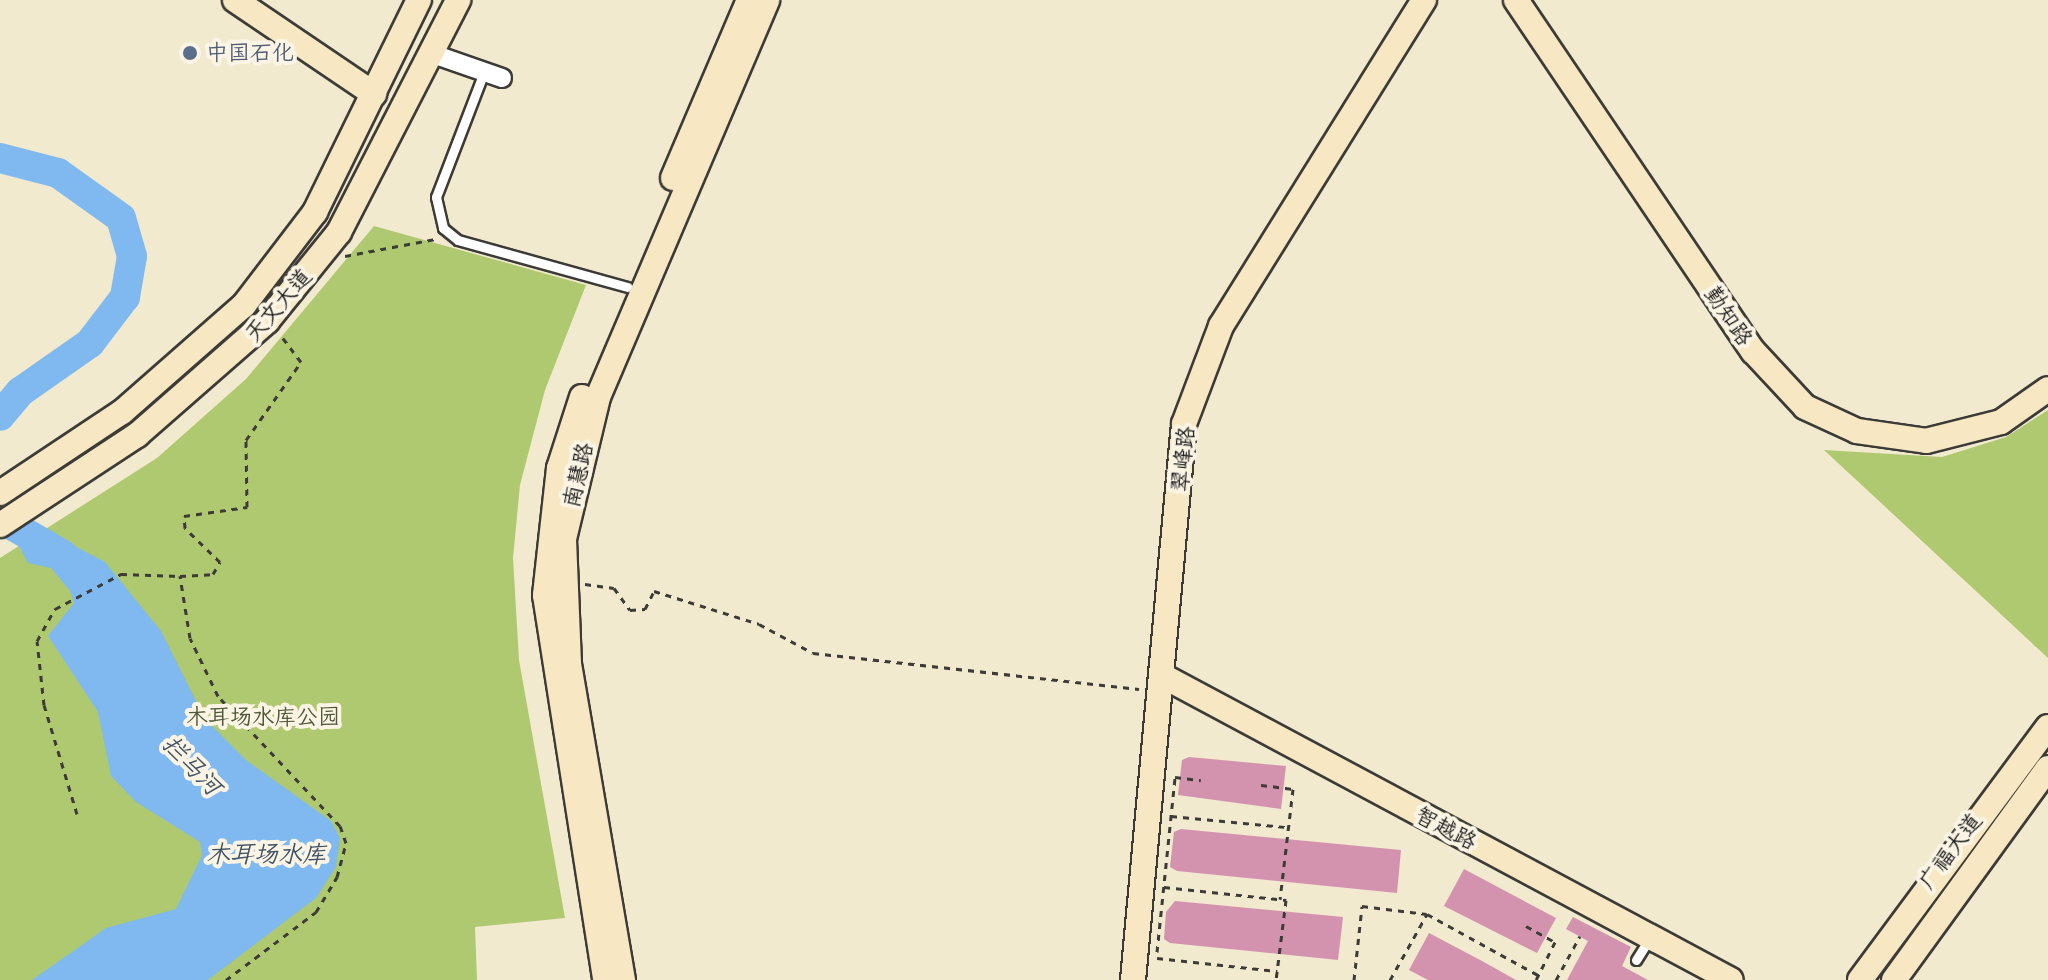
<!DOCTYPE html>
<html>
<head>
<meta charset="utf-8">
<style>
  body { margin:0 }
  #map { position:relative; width:2048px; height:980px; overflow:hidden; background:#f2eacf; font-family:Delius,"LXGW WenKai TC",sans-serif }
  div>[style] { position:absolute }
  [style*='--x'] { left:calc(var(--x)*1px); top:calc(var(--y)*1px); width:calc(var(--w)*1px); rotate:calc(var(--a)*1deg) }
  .green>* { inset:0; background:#aec96f }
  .water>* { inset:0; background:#7fb9f0 }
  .river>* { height:30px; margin:-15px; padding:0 15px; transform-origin:15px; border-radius:15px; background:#7fb9f0 }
  .building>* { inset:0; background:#d393ae }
  .path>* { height:3px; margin-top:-1.5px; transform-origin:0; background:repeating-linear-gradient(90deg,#3c3b37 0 6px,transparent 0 12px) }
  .roads { filter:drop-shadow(2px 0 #3c3b37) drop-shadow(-2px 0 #3c3b37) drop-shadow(0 2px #3c3b37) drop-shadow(0 -2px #3c3b37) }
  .lane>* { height:9px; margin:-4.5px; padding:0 4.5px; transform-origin:4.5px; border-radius:4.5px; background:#fff }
  .street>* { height:18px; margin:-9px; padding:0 9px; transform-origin:9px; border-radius:9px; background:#fff }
  .secondary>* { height:24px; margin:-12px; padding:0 12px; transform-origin:12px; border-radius:12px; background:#f7e8c3 }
  .dots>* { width:22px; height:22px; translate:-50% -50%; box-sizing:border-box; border:4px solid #fcf5e5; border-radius:50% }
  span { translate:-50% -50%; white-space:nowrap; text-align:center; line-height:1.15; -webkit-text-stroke:8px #fcf5e5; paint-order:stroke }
  .service-label { font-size:22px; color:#4e5e75 }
  .left { translate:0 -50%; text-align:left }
  .street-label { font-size:22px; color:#1c1c1c }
  .park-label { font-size:22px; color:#4f5939 }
  .water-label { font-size:24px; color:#3f5366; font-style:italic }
</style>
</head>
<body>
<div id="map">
  <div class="green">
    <div style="clip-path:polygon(374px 226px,586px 285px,545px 390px,520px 485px,513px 558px,519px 660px,565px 918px,475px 927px,477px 980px,0 980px,0 558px,157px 458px,246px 379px)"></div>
    <div style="clip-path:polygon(2048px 410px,2048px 658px,1824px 450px,1942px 457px,2006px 437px)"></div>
  </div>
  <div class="water">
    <div style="clip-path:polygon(44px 530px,105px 562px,161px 631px,205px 719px,246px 760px,331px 821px,340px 838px,336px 867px,316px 898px,208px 980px,32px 980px,106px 928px,176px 909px,202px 855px,200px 842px,136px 802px,111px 776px,98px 712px,48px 636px,74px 603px,70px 591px,51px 568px,28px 563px,19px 546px)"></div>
  </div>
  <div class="river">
    <div style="--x:0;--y:158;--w:60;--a:14.5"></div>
    <div style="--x:58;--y:173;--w:77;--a:35.5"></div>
    <div style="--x:121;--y:218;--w:40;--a:74"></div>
    <div style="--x:132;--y:256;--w:42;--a:99.7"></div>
    <div style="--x:125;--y:297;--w:58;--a:127.3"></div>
    <div style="--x:90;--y:343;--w:85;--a:145"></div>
    <div style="--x:20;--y:392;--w:31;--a:130"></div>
    <div style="--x:0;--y:518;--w:73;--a:30.4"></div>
  </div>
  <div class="building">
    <div style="clip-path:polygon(1189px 757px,1286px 766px,1281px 809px,1178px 795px,1182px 760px)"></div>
    <div style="clip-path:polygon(1181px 829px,1401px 850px,1397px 893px,1177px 871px,1170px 867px,1174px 832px)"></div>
    <div style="clip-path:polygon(1464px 869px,1556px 918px,1537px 953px,1444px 906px)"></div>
    <div style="clip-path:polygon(1175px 901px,1343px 917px,1338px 960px,1170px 943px,1164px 939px,1166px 912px)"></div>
    <div style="clip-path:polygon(1573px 917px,1631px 947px,1622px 966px,1648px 980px,1567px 980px,1588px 941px,1566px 929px)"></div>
    <div style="clip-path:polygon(1429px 933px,1482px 961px,1516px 980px,1428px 980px,1409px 970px)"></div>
  </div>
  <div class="path">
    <div style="--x:345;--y:256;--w:92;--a:-10.7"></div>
    <div style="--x:585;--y:584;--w:29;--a:8"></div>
    <div style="--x:614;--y:588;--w:27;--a:54"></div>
    <div style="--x:630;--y:610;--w:15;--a:-4"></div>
    <div style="--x:645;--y:609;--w:20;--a:-63"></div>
    <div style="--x:654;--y:591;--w:110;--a:17.4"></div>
    <div style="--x:759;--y:624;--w:61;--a:28.2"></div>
    <div style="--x:813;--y:653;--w:328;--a:6.3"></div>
    <div style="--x:1261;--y:785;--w:32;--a:7"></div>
    <div style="--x:1293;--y:789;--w:111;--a:96.7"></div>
    <div style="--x:77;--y:814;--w:114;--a:-106.8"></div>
    <div style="--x:44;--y:705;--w:64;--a:-96.2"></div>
    <div style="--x:37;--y:641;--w:37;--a:-61"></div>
    <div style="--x:55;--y:609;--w:75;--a:-27.9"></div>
    <div style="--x:121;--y:574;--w:59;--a:1.9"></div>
    <div style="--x:1171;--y:816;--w:116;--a:5.5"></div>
    <div style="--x:1164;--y:887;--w:123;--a:6.1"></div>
    <div style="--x:1286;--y:900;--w:81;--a:97.1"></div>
    <div style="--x:1526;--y:926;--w:33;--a:29"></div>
    <div style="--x:1555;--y:942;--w:42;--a:116.6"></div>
    <div style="--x:1157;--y:952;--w:176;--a:-84.1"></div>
    <div style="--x:1175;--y:777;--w:26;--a:7"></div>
    <div style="--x:1157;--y:958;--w:121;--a:6.2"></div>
    <div style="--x:226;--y:980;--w:113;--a:-37.1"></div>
    <div style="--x:316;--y:912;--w:41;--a:-59"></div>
    <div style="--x:337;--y:877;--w:35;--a:-75"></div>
    <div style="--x:346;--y:843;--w:18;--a:-109"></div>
    <div style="--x:340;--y:826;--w:178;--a:-133.2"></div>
    <div style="--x:218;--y:696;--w:64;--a:-115.8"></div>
    <div style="--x:190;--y:638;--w:63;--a:-99.2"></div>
    <div style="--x:180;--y:576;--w:33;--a:-3"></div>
    <div style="--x:213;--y:574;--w:14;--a:-60"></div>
    <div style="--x:220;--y:562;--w:49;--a:-135.8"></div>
    <div style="--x:185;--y:528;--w:12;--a:-95"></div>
    <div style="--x:184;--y:516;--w:64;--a:-8.1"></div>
    <div style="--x:247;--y:507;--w:67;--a:-90.9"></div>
    <div style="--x:246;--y:440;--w:95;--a:-54.8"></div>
    <div style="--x:301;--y:362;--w:34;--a:-127"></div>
    <div style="--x:1354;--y:980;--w:74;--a:-83.8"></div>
    <div style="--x:1362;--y:906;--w:65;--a:7"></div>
    <div style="--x:1427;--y:914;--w:127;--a:28.8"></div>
    <div style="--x:1390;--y:980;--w:76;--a:-60.7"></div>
    <div style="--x:1556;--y:980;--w:50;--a:-61.4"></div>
  </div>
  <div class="roads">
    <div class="lane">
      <div style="--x:484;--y:72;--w:134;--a:111"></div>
      <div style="--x:436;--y:197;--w:32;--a:77"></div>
      <div style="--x:443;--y:228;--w:19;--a:39"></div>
      <div style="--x:458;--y:240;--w:176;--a:15.5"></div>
      <div style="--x:1636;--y:960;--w:25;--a:-58"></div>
    </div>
    <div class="street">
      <div style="--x:433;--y:54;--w:73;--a:19.2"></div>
    </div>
    <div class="secondary">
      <div style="--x:235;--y:0;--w:168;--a:34.1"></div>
      <div style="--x:1516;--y:0;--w:424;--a:56"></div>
      <div style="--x:1753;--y:351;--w:76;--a:47.1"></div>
      <div style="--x:1805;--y:407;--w:57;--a:24.8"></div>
      <div style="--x:1857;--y:431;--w:70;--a:8.2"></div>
      <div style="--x:1926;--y:441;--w:77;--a:-14.2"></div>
      <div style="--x:2001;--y:422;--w:57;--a:-35.1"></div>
      <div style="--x:673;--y:178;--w:194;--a:-66.9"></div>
      <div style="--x:582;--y:397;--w:75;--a:107.9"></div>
      <div style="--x:559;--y:468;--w:128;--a:96.3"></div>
      <div style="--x:545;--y:595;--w:390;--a:81.1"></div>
      <div style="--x:0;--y:493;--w:146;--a:-33.6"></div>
      <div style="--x:122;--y:412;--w:162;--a:-41.3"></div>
      <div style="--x:244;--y:305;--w:117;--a:-52.6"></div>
      <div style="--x:315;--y:212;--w:236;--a:-63.9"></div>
      <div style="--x:0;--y:525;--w:164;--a:-33.3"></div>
      <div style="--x:137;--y:435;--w:173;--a:-41.2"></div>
      <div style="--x:267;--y:321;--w:114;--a:-51"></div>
      <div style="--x:339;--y:232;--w:261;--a:-62.8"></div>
      <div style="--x:1161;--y:675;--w:646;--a:28.15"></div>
      <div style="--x:623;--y:980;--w:321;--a:-99.7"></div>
      <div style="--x:569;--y:664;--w:125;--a:-92.3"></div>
      <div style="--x:564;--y:539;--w:146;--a:-76.5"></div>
      <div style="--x:598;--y:397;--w:431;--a:-66.9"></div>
      <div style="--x:1133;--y:980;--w:558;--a:-84.76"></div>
      <div style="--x:1184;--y:424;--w:105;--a:-69.3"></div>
      <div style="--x:1221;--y:326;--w:384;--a:-58.1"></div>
      <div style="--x:1860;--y:980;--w:315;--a:-53.4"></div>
      <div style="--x:1894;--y:980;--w:262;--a:-54"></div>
    </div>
  </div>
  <div class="dots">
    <div style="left:190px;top:53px;background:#5c6f8a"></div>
  </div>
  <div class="service-label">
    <span class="left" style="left:206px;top:53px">中国石化</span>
  </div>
  <div class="street-label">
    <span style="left:278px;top:305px;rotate:-49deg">天文大道</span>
    <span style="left:1729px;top:316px;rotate:56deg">勤知路</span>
    <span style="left:1183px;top:459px;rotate:-84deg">翠峰路</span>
    <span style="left:578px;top:475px;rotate:-77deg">南慧路</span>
    <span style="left:1446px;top:828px;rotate:28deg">智越路</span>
    <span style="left:1950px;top:851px;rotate:-53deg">广福大道</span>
  </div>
  <div class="park-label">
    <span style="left:263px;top:717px">木耳场水库公园</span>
  </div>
  <div class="water-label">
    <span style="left:192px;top:765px;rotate:46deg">拦马河</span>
    <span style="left:266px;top:854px">木耳场水库</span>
  </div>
</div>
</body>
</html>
